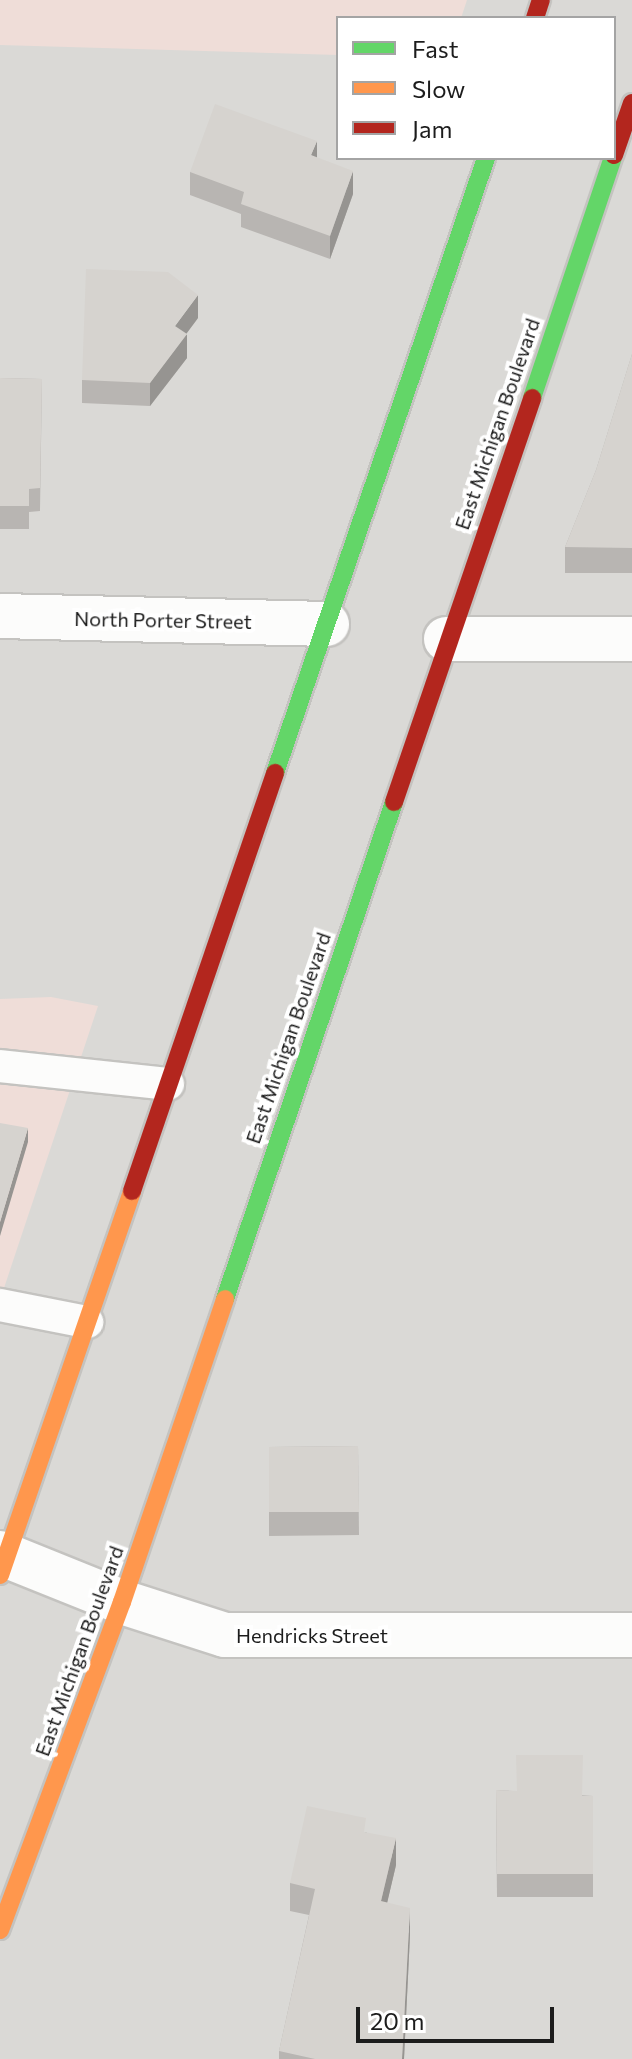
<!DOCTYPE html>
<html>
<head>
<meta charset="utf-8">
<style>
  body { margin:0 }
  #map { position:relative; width:632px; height:2059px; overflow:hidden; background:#eceae4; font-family:Commissioner,sans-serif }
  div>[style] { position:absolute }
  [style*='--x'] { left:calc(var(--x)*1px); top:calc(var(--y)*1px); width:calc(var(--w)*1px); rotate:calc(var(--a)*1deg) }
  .residential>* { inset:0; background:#dad9d6 }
  .commercial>* { inset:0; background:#efddd8 }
  .roads { filter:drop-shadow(2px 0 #c4c3c0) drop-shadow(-2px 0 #c4c3c0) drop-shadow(0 2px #c4c3c0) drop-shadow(0 -2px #c4c3c0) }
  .lane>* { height:32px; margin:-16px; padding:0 16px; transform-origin:16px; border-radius:16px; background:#fcfcfb }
  .street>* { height:44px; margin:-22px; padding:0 22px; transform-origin:22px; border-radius:22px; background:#fcfcfb }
  .fast>* { height:18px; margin:-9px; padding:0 9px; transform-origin:9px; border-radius:9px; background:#63d668 }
  .slow>* { height:18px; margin:-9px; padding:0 9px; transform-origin:9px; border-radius:9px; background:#ff974d }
  .jam>* { height:18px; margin:-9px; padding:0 9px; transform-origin:9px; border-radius:9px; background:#b3261e }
  .wall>* { inset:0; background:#b8b5b2 }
  .shaded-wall>* { inset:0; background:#969491 }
  .building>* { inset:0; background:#d6d3cf }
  span { translate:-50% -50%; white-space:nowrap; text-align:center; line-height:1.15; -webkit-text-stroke:8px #fff; paint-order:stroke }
  .street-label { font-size:20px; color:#1c1c1c }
  .legend { position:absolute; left:336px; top:16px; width:280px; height:144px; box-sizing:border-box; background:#fff; border:2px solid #a4a4a4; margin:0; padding:10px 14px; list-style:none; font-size:24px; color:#1c1c1c }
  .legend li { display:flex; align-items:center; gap:16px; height:40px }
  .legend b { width:40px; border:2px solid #a4a4a4 }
  .scale { position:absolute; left:356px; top:2007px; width:198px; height:36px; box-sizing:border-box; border:4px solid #1c1c1c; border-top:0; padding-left:10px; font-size:24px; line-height:28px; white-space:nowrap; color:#1c1c1c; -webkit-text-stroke:6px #fff; paint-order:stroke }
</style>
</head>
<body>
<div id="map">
  <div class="residential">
    <div style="clip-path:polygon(evenodd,0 0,632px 0,632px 2059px,0 2059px,0 0,338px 18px,614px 18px,614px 158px,338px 158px,338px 18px)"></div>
  </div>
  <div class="commercial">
    <div style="clip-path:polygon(0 0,467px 0,461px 18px,338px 18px,338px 55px,0 45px)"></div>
    <div style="clip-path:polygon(51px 997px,98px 1006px,0 1300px,0 999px)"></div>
  </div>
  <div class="roads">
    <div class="lane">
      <div style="--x:0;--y:1066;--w:169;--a:6.1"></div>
      <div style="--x:0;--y:1305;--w:89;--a:11.1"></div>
    </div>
    <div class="street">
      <div style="--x:0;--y:616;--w:327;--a:1.4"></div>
      <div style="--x:446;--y:639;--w:186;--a:0"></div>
      <div style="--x:0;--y:1553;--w:131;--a:21.9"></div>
      <div style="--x:122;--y:1602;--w:108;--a:17.8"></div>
      <div style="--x:225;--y:1635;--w:407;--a:0"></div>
    </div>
    <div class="fast">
      <div style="--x:532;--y:398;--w:253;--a:-71.4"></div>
      <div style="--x:275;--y:773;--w:650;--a:-71.06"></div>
      <div style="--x:225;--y:1299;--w:525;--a:-71.22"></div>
    </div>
    <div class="slow">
      <div style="--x:0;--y:1575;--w:406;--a:-71"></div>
      <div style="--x:0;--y:1930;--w:350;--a:-69.6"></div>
      <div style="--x:122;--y:1602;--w:320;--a:-71.2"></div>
    </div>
    <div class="jam">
      <div style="--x:535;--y:18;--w:19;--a:-72"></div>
      <div style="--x:614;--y:155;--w:55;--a:-70.9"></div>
      <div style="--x:394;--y:802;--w:427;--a:-71.1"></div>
      <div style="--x:132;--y:1191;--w:442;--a:-71.1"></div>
    </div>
  </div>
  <div class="wall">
    <div style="clip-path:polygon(317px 158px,353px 194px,330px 259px,241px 227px,241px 214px,190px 195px,190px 172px)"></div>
    <div style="clip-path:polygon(198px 318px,186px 334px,187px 358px,150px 406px,82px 403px,82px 380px)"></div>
    <div style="clip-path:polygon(632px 354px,632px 573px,565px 573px,565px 547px,596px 470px)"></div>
    <div style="clip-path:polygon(0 378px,42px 379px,40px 511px,29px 512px,29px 529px,0 529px)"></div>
    <div style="clip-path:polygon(358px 1446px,359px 1535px,269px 1536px,269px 1447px)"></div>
    <div style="clip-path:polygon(496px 1790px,593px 1796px,593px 1897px,497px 1897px)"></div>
    <div style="clip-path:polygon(366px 1832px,396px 1865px,387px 1903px,410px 1935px,404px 2059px,279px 2059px,279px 2051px,309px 1915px,290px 1911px,290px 1883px)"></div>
  </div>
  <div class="shaded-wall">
    <div style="clip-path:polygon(317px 141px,317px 164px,311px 155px)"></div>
    <div style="clip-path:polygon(353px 171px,353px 194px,330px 259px,330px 236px)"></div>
    <div style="clip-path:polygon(198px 295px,198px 318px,175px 349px,175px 326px)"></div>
    <div style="clip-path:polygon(187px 334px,187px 358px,150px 406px,150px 383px)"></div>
    <div style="clip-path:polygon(28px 1128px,28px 1142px,0 1236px,0 1222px)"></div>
    <div style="clip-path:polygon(396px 1838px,396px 1865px,381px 1929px,381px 1901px)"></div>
    <div style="clip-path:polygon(410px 1908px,410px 1935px,404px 2059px,402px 2059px)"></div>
  </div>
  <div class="building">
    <div style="clip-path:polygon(215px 104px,317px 141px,311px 155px,353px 171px,330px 236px,241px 204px,244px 192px,190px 172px)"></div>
    <div style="clip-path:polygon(86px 269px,168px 272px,198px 295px,175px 326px,187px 334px,150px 383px,82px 380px)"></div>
    <div style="clip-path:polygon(632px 354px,632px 548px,565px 547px,596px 470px)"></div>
    <div style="clip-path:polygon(0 378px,42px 379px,40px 488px,29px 489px,29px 506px,0 506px)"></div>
    <div style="clip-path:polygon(0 1123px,28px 1128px,0 1222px)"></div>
    <div style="clip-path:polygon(358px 1446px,359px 1512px,269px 1512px,269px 1447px)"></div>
    <div style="clip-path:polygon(516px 1755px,583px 1755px,582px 1796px,593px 1796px,593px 1874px,497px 1874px,496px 1790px,517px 1791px)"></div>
    <div style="clip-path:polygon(307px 1806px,366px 1818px,364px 1832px,396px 1838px,381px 1901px,410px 1908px,402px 2059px,315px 2059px,279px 2051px,315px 1889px,290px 1883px)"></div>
  </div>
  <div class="street-label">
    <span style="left:497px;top:424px;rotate:-71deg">East Michigan Boulevard</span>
    <span style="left:163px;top:620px;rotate:1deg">North Porter Street</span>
    <span style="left:288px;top:1038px;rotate:-71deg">East Michigan Boulevard</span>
    <span style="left:312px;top:1635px">Hendricks Street</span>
    <span style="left:79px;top:1651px;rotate:-70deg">East Michigan Boulevard</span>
  </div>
  <ul class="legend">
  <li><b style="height:10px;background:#63d668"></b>Fast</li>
  <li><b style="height:10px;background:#ff974d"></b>Slow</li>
  <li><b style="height:10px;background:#b3261e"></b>Jam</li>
  </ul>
  <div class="scale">20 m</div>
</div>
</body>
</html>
